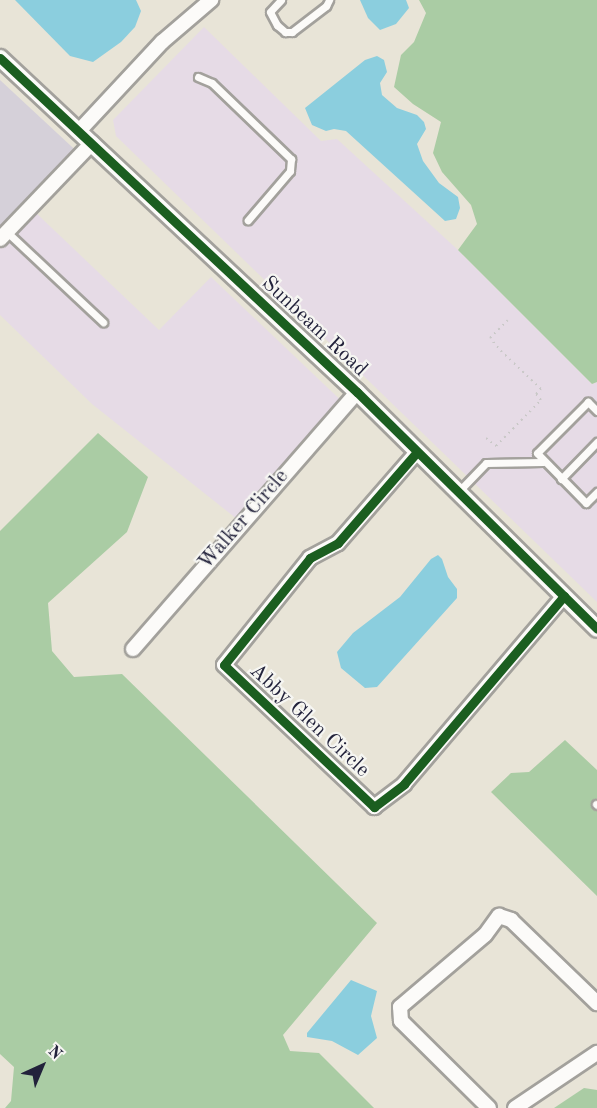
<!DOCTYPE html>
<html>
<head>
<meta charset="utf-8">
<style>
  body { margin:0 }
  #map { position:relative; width:597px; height:1108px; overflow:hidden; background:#e8e4d7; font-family:"Old Standard TT",serif }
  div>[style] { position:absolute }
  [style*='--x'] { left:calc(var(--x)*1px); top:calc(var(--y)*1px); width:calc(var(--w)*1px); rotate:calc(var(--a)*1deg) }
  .built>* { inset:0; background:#e6dbe6 }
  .industrial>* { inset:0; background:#d5d0d9 }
  .forest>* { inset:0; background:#aacca4 }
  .water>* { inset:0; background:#8bcede }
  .path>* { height:2px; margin-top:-1px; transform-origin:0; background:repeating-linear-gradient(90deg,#c9c8c7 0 1.5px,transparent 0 6px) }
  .roads { filter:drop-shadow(2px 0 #a3a19c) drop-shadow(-2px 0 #a3a19c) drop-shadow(0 2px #a3a19c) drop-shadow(0 -2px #a3a19c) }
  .service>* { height:7px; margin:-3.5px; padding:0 3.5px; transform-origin:3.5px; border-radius:3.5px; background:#fcfbf9 }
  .minor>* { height:14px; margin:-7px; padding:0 7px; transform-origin:7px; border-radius:7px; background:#fcfbf9 }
  .tertiary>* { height:16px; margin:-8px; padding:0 8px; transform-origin:8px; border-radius:8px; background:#fcfbf9 }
  .cycleway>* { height:9px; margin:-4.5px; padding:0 4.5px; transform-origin:4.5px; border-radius:4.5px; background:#1b5e20 }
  span { translate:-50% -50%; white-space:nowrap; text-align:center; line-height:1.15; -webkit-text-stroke:4.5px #f6f6f2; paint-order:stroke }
  .street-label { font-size:21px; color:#22223b }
  .north { position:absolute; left:12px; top:1036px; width:60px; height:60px; -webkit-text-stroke:4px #f6f6f2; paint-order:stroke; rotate:44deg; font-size:16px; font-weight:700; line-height:24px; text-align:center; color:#22223b }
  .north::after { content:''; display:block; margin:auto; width:21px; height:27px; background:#22223b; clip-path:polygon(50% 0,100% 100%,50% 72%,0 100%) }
</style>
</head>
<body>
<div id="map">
  <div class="built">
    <div style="clip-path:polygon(204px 27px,321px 141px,337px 139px,458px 250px,592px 384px,597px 382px,597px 602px,116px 136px,113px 120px)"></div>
    <div style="clip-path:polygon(34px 211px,159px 330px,211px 277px,350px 409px,247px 527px,92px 404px,0 315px,0 246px)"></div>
  </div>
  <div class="industrial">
    <div style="clip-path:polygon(0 80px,85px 159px,0 246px)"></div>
  </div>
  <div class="forest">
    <div style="clip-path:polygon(419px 0,597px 0,597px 382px,592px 384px,458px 250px,477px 224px,471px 205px,442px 172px,433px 153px,441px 122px,413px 104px,394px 87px,401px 55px,414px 42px,426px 13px)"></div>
    <div style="clip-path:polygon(98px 433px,148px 477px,127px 532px,48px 603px,52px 651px,74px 677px,122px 674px,377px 923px,283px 1035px,290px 1051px,319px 1053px,374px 1108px,5px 1108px,11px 1101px,14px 1067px,0 1054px,0 531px)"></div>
    <div style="clip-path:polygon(565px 740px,597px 770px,597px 896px,491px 792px,511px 773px,529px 772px)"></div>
    <div style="clip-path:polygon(584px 1088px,597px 1090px,597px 1108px,554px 1108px)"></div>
  </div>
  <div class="water">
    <div style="clip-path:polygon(15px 0,136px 0,141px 11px,135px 27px,121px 42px,93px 62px,70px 56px)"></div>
    <div style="clip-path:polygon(360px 0,406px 0,409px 8px,396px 24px,380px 30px,368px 18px)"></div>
    <div style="clip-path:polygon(377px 56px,384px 60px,387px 72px,380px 83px,382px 95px,397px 108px,417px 115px,424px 122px,426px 129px,417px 144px,423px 161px,439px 183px,458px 197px,460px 208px,456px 219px,445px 221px,346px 131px,334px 129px,326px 131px,312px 125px,305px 108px,365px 60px)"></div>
    <div style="clip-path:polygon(438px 555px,442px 559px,448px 577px,457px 589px,457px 598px,377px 687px,365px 688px,341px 668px,337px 652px,353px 633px,400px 597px,431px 559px)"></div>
    <div style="clip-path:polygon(351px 980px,377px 991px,371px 1016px,377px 1038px,358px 1055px,332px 1041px,307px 1037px,307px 1033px)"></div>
  </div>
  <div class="path">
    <div style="--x:486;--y:438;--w:13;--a:39"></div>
    <div style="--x:496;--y:446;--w:64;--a:-45.6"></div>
    <div style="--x:541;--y:400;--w:8;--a:-130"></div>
    <div style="--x:536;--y:394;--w:7;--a:-45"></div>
    <div style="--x:541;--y:389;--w:54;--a:-136.5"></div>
    <div style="--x:502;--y:352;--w:18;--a:-131"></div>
    <div style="--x:490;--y:338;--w:25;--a:-45"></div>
  </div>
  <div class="roads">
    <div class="service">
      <div style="--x:281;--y:0;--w:16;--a:133"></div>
      <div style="--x:270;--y:12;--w:15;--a:62"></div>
      <div style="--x:277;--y:25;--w:11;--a:41"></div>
      <div style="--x:285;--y:32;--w:7;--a:0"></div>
      <div style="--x:292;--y:32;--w:43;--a:-37.4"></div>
      <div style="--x:326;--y:6;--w:7;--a:-63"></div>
      <div style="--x:198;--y:77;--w:15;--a:23"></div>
      <div style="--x:212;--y:83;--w:110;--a:43.9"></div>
      <div style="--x:291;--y:159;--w:12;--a:95"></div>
      <div style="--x:290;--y:171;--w:65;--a:130.6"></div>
      <div style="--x:7;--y:232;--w:132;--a:43.2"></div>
      <div style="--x:597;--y:411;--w:13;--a:-135"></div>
      <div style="--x:588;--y:402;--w:72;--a:135"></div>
      <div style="--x:537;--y:453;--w:70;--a:45.6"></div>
      <div style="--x:586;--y:503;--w:16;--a:-45"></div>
      <div style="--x:561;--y:479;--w:52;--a:-45.8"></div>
      <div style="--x:458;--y:492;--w:40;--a:-46"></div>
      <div style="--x:486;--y:463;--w:57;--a:-1"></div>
      <div style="--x:596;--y:804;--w:1;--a:45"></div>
    </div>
    <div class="minor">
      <div style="--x:79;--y:131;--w:122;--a:-47"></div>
      <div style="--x:162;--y:42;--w:65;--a:-40.6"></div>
      <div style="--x:0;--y:239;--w:133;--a:-46.2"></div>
      <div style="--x:417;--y:452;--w:121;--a:131"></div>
      <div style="--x:338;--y:543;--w:32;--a:152"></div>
      <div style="--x:310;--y:558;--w:137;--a:128.8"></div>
      <div style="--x:224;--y:665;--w:207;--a:43.4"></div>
      <div style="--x:374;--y:807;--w:38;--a:-37"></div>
      <div style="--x:404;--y:784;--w:247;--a:-49.6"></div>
      <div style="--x:133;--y:649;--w:341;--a:-48.9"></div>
      <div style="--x:489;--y:1108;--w:124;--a:-135.3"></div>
      <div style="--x:401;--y:1021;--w:14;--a:-94"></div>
      <div style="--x:400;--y:1007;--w:111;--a:-40.3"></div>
      <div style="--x:485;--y:935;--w:24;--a:-54"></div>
      <div style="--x:499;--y:916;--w:13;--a:18"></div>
      <div style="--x:511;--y:920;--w:120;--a:44"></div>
      <div style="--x:515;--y:1108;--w:99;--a:-33.9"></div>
    </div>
    <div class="tertiary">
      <div style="--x:0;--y:58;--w:489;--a:43.1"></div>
      <div style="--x:357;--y:392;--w:337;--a:44.6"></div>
    </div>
  </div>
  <div class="cycleway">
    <div style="--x:0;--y:58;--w:489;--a:43.1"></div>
    <div style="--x:357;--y:392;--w:337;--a:44.6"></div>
    <div style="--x:417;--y:452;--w:121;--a:131"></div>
    <div style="--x:338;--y:543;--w:32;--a:152"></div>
    <div style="--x:310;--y:558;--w:137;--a:128.8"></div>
    <div style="--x:224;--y:665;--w:207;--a:43.4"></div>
    <div style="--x:374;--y:807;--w:38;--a:-37"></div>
    <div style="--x:404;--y:784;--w:247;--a:-49.6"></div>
  </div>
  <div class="street-label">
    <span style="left:314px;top:327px;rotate:43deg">Sunbeam Road</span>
    <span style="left:244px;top:520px;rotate:-49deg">Walker Circle</span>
    <span style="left:309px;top:721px;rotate:43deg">Abby Glen Circle</span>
  </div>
  <div class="north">N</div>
</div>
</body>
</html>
